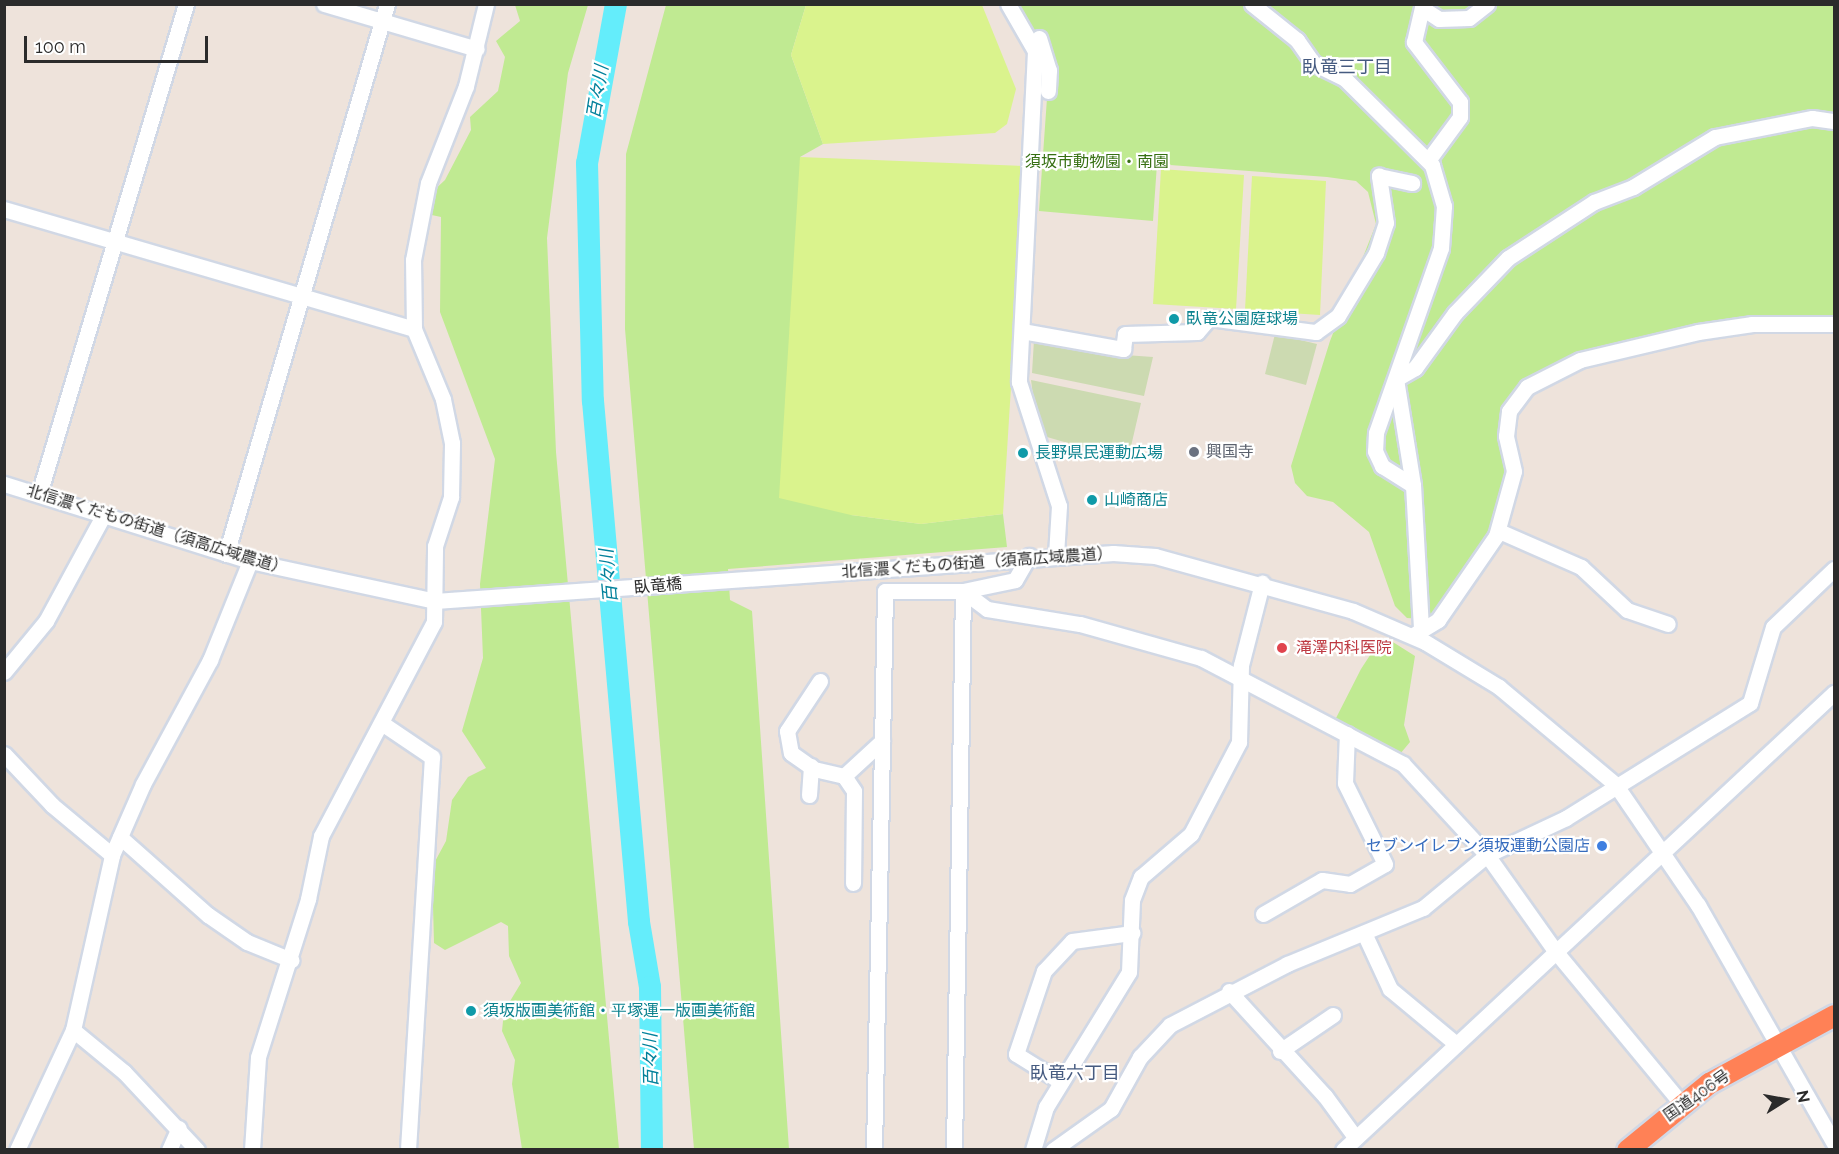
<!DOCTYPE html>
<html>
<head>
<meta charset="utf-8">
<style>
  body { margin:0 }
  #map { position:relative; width:1839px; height:1154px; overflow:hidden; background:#eee3db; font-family:Raleway,"Noto Sans JP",sans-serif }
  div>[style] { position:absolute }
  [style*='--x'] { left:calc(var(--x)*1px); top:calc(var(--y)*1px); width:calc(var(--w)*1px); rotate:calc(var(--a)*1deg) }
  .green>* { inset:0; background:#c0ea92 }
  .cemetery>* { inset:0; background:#ccdab1 }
  .pitch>* { inset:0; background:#daf38d }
  .river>* { height:22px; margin:-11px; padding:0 11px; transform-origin:11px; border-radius:11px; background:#64edfb }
  .roads { filter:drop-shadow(2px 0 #d1d8e5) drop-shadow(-2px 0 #d1d8e5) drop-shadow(0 2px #d1d8e5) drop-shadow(0 -2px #d1d8e5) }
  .minor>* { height:15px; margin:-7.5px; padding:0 7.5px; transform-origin:7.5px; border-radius:7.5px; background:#fff }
  .highway>* { height:21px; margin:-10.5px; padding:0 10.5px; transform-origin:10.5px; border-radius:10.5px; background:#ff8156 }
  .dots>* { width:16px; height:16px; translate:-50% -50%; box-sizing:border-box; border:3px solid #fff; border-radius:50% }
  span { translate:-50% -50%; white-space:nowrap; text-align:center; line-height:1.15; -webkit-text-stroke:4.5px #fff; paint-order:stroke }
  .park-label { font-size:16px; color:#377013 }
  .culture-label { font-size:16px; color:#0d838f }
  .left { translate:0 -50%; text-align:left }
  .worship-label { font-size:16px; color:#5b616d }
  .street-label { font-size:16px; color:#2b2b2b }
  .health-label { font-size:16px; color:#be3a42 }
  .shop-label { font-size:16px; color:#366cbe }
  .right { translate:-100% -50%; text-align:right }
  .neighbourhood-label { font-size:18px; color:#465b80 }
  .water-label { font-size:18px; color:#02819b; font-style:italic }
  .frame { position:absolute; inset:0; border:6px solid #2b2b2b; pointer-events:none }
  .north { position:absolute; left:1755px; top:1070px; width:60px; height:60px; -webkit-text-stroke:4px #fff; paint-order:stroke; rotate:79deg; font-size:16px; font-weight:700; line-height:24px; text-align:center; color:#2b2b2b }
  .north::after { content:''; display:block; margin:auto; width:21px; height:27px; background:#2b2b2b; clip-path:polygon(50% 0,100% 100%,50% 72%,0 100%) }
  .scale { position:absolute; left:24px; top:36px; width:184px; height:27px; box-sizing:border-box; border:3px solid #2b2b2b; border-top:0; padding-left:8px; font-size:18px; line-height:21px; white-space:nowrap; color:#2b2b2b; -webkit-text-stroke:4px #fff; paint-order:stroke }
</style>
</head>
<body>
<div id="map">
  <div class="green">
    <div style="clip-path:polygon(515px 5px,588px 5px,568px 73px,547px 238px,556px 452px,619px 1149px,522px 1149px,512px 1084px,515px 1060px,502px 1031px,504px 1011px,521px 983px,509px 956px,508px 926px,501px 922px,445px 950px,434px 943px,432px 867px,446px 841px,452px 800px,468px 777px,486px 768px,462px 731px,483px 658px,480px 584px,495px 459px,440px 312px,441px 217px,427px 214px,430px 194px,445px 180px,471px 130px,470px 117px,498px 91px,505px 57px,496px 41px,520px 21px)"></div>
    <div style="clip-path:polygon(666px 5px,806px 5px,791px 55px,823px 144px,800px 157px,851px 515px,921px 524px,1003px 514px,1007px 547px,728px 569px,730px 600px,752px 611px,789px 1149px,694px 1149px,625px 329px,626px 154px)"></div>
    <div style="clip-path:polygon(1019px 5px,1834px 5px,1834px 324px,1752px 324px,1580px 360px,1527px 387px,1509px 411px,1509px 503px,1438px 620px,1407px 618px,1395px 606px,1369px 532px,1333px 502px,1307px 496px,1295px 483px,1291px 466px,1330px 341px,1376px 224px,1368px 192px,1356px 181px,1327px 177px,1157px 164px,1153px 221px,1039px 211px,1049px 70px,1041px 42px)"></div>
    <div style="clip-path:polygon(1388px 639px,1415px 656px,1404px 725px,1410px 742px,1400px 754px,1334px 722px,1361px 669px,1380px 640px)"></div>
  </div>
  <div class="cemetery">
    <div style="clip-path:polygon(1275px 334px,1317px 344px,1306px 385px,1265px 374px)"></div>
    <div style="clip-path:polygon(1034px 340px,1097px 353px,1153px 357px,1144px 396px,1032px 373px)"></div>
    <div style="clip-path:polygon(1031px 380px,1141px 403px,1129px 455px,1123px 459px,1047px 437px,1035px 410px)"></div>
  </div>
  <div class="pitch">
    <div style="clip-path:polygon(806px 5px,982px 5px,1016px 89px,1007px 124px,995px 133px,823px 144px,791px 55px)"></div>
    <div style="clip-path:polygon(800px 157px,1025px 166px,1003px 514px,921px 524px,851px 515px,779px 498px)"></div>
    <div style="clip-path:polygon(1161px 169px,1244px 175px,1236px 309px,1153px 304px)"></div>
    <div style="clip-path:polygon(1252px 176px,1326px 181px,1320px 315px,1245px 310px)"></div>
  </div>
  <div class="river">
    <div style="--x:616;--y:4;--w:162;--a:100.3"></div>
    <div style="--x:587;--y:163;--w:238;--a:88.6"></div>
    <div style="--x:593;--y:401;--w:523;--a:84.95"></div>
    <div style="--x:639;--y:922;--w:66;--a:80.4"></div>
    <div style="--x:650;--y:987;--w:163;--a:89.3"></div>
  </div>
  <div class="roads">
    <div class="minor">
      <div style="--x:324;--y:4;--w:159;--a:16.4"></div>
      <div style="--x:1008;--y:4;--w:54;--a:60.1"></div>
      <div style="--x:1035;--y:51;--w:331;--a:92.8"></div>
      <div style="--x:1019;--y:382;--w:130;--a:72.1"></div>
      <div style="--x:1059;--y:506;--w:49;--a:93.5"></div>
      <div style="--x:1252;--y:4;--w:58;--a:38.7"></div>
      <div style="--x:1297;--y:40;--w:28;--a:55"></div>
      <div style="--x:1313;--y:63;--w:34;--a:26"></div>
      <div style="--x:1344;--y:78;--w:124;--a:44.7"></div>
      <div style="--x:1432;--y:165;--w:43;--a:73.7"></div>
      <div style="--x:1444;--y:206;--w:42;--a:94.1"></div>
      <div style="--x:1441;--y:248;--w:196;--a:109.4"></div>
      <div style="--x:1376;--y:433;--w:18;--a:93"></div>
      <div style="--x:1375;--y:451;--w:17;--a:65"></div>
      <div style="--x:1382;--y:466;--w:36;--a:32"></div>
      <div style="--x:1039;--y:38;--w:34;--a:73"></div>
      <div style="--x:1049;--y:70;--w:21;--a:93"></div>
      <div style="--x:1432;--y:155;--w:47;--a:-53.6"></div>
      <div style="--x:1460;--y:117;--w:15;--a:-90"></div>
      <div style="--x:1460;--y:102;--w:76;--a:-127.5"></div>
      <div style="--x:1414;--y:42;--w:35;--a:-77"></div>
      <div style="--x:1422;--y:8;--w:20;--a:33"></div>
      <div style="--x:1439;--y:19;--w:30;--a:-2"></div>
      <div style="--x:1469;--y:18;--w:23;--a:-38"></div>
      <div style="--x:4;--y:209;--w:427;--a:16.3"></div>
      <div style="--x:1022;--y:331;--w:103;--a:10.1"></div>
      <div style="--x:1123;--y:349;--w:15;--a:-82"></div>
      <div style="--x:1125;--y:334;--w:72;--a:-1.6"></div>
      <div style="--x:1197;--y:332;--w:18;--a:-49"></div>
      <div style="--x:1209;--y:318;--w:108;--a:7.5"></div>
      <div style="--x:1316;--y:332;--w:27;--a:-36"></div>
      <div style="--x:1338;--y:316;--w:74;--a:-58.9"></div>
      <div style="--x:1376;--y:253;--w:32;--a:-72"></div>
      <div style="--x:1386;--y:223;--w:48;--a:-98.5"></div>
      <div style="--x:1379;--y:176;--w:34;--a:12"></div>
      <div style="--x:4;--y:484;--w:258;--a:17.4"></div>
      <div style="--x:250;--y:561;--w:189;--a:12.2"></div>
      <div style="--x:435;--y:601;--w:680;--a:-4.05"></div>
      <div style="--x:1113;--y:553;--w:42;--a:4.1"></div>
      <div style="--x:1155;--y:556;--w:205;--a:15.5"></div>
      <div style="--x:1353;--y:611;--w:78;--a:23.3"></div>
      <div style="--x:1425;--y:642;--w:87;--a:31.3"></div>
      <div style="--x:1499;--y:687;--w:151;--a:39.9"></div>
      <div style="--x:1615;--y:784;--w:147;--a:55.6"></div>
      <div style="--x:1698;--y:905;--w:274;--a:60.3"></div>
      <div style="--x:39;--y:494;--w:512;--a:-73.3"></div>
      <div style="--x:1499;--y:531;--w:90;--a:23.7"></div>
      <div style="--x:1581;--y:567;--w:63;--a:43.1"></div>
      <div style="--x:1627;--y:610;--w:43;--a:18.9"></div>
      <div style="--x:226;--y:554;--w:573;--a:-73.68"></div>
      <div style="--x:963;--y:591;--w:30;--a:37"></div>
      <div style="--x:987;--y:609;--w:94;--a:9.2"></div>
      <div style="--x:1080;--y:624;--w:126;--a:15.7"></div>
      <div style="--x:1201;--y:658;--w:228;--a:27.7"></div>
      <div style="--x:1403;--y:764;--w:124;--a:47.3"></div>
      <div style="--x:1487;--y:855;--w:119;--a:54.6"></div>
      <div style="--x:1556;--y:952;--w:196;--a:50.4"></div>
      <div style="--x:1421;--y:628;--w:143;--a:-93.2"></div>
      <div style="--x:1413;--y:485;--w:107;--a:-99.1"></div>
      <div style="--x:1396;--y:379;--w:22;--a:-30"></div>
      <div style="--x:1415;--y:368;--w:68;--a:-54"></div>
      <div style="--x:1455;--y:313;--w:76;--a:-46.1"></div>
      <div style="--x:1508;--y:258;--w:103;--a:-33.1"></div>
      <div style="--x:1594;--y:202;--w:42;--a:-21"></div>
      <div style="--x:1633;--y:187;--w:96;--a:-31.4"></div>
      <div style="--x:1715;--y:137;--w:99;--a:-11.1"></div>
      <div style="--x:1812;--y:118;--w:22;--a:8"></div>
      <div style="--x:1415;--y:634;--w:27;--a:-31"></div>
      <div style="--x:1438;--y:620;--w:102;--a:-55.4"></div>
      <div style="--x:1496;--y:536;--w:67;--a:-74.5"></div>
      <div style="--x:1514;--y:471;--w:36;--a:-103"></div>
      <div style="--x:1506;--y:436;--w:25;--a:-83"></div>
      <div style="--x:1509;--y:411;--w:30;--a:-53"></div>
      <div style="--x:1527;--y:387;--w:59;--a:-27"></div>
      <div style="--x:1580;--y:360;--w:121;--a:-13.3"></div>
      <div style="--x:1698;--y:332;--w:55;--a:-8.4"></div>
      <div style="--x:1752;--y:324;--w:82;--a:0"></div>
      <div style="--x:4;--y:672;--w:66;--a:-50.5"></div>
      <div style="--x:46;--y:621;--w:119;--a:-61.5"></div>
      <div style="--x:820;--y:681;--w:60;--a:123.4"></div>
      <div style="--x:787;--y:731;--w:22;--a:80"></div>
      <div style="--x:791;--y:753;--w:28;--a:35"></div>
      <div style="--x:814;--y:769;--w:31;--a:13"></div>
      <div style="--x:844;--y:776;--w:52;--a:-42.6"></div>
      <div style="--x:383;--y:724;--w:59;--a:34"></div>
      <div style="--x:432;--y:757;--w:394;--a:93.5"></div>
      <div style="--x:4;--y:754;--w:70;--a:46.7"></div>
      <div style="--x:52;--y:805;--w:78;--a:39.8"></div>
      <div style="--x:844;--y:776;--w:18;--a:56"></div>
      <div style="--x:854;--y:791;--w:92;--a:90.6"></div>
      <div style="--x:809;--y:795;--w:29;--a:-86"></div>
      <div style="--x:120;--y:837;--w:118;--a:41.6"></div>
      <div style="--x:208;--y:915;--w:47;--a:34.7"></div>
      <div style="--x:247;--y:942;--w:48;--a:22.2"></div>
      <div style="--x:1263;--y:914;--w:68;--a:-30"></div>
      <div style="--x:1322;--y:880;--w:28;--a:8"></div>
      <div style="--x:1350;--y:884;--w:40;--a:-29.7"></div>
      <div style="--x:1385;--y:864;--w:90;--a:-116.3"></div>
      <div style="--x:1345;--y:783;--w:49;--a:-87.7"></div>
      <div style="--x:1364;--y:933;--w:62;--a:65.1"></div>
      <div style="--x:1390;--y:989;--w:86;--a:39.8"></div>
      <div style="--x:1229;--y:991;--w:142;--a:47.6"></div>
      <div style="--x:1325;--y:1096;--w:51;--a:53.8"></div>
      <div style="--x:73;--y:1030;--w:66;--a:39.5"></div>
      <div style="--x:124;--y:1072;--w:107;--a:46.9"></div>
      <div style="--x:1280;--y:1051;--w:64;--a:-34.2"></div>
      <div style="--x:1061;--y:1082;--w:53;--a:-148.1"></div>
      <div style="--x:1016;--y:1054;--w:88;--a:-71.4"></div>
      <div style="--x:1044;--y:971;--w:41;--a:-47"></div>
      <div style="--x:1072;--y:941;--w:61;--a:-7.6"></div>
      <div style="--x:17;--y:1150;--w:132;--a:-65"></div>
      <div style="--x:73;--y:1030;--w:179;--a:-77.4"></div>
      <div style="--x:112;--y:855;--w:77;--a:-66.4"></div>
      <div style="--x:143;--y:784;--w:141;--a:-61.6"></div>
      <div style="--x:210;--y:660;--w:107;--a:-68"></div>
      <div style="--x:169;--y:1150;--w:24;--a:-66"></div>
      <div style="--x:252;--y:1150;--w:93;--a:-86.3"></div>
      <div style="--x:258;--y:1057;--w:166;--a:-72.4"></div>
      <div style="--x:308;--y:899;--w:64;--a:-78.3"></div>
      <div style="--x:321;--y:836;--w:242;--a:-62.2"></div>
      <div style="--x:434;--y:622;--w:76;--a:-89.2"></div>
      <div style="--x:435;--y:546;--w:52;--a:-71.9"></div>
      <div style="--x:451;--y:497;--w:54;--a:-88.9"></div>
      <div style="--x:452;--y:443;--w:45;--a:-101.6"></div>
      <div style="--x:443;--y:399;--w:76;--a:-112.5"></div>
      <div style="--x:414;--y:329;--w:69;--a:-90.8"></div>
      <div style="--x:413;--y:260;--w:78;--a:-79"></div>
      <div style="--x:428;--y:183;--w:104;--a:-68.6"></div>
      <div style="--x:466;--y:86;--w:84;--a:-76.3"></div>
      <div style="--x:874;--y:1150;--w:559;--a:-88.87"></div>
      <div style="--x:885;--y:591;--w:78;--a:0"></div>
      <div style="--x:963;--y:591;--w:53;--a:-11.9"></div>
      <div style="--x:1015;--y:580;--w:28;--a:-60"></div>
      <div style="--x:954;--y:1150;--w:559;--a:-89.08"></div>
      <div style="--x:1033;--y:1150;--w:45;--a:-73.2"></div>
      <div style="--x:1046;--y:1107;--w:158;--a:-58.4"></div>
      <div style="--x:1129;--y:972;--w:72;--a:-87.6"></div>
      <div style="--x:1132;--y:900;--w:25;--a:-69"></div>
      <div style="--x:1141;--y:877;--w:66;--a:-40.7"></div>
      <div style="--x:1191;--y:834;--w:104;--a:-62.4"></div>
      <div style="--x:1239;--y:742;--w:77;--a:-88.5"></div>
      <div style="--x:1241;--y:665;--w:85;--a:-75.6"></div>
      <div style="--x:1053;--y:1150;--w:71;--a:-35.3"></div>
      <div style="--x:1111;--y:1109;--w:60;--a:-60.9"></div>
      <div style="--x:1140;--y:1057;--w:44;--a:-46.8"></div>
      <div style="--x:1170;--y:1025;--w:132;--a:-27.5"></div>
      <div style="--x:1287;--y:964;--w:147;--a:-22.4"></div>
      <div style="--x:1423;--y:908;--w:83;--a:-39.6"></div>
      <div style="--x:1487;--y:855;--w:87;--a:-25.1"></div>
      <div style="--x:1566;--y:818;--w:217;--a:-32"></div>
      <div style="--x:1750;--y:703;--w:79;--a:-73.2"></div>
      <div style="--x:1773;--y:627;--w:84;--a:-43.6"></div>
      <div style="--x:1343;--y:1150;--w:671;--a:-42.95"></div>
    </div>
    <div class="highway">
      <div style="--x:1627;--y:1150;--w:106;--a:-39.3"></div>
      <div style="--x:1709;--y:1083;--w:142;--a:-28.5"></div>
    </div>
  </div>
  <div class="dots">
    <div style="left:1174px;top:319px;background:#0f9aa8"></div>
    <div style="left:1194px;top:452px;background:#6b7280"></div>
    <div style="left:1023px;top:453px;background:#0f9aa8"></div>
    <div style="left:1092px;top:500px;background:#0f9aa8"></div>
    <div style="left:1282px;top:648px;background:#e0444e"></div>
    <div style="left:1602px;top:846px;background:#3f7fe0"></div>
    <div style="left:471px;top:1011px;background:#0f9aa8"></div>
  </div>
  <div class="park-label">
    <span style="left:1097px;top:162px">須坂市動物園・南園</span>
  </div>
  <div class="culture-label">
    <span class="left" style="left:1186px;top:319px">臥竜公園庭球場</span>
    <span class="left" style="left:1035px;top:453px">長野県民運動広場</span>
    <span class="left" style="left:1104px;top:500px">山崎商店</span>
    <span class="left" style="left:483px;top:1011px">須坂版画美術館・平塚運一版画美術館</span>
  </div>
  <div class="worship-label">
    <span class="left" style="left:1206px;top:452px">興国寺</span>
  </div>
  <div class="street-label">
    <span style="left:157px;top:530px;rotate:17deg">北信濃くだもの街道（須高広域農道）</span>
    <span style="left:977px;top:563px;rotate:-4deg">北信濃くだもの街道（須高広域農道）</span>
    <span style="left:658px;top:586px;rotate:-5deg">臥竜橋</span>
    <span style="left:1697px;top:1096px;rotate:-35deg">国道406号</span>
  </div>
  <div class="health-label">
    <span class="left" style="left:1296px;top:648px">滝澤内科医院</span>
  </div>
  <div class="shop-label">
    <span class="right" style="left:1590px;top:846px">セブンイレブン須坂運動公園店</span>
  </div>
  <div class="neighbourhood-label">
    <span style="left:1347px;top:67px">臥竜三丁目</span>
    <span style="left:1075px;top:1073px">臥竜六丁目</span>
  </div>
  <div class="water-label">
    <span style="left:598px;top:92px;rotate:-81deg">百々川</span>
    <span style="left:609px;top:576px;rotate:-95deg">百々川</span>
    <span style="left:651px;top:1060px;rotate:-91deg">百々川</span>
  </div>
  <div class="frame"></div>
  <div class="north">N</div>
  <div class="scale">100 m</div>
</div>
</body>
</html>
